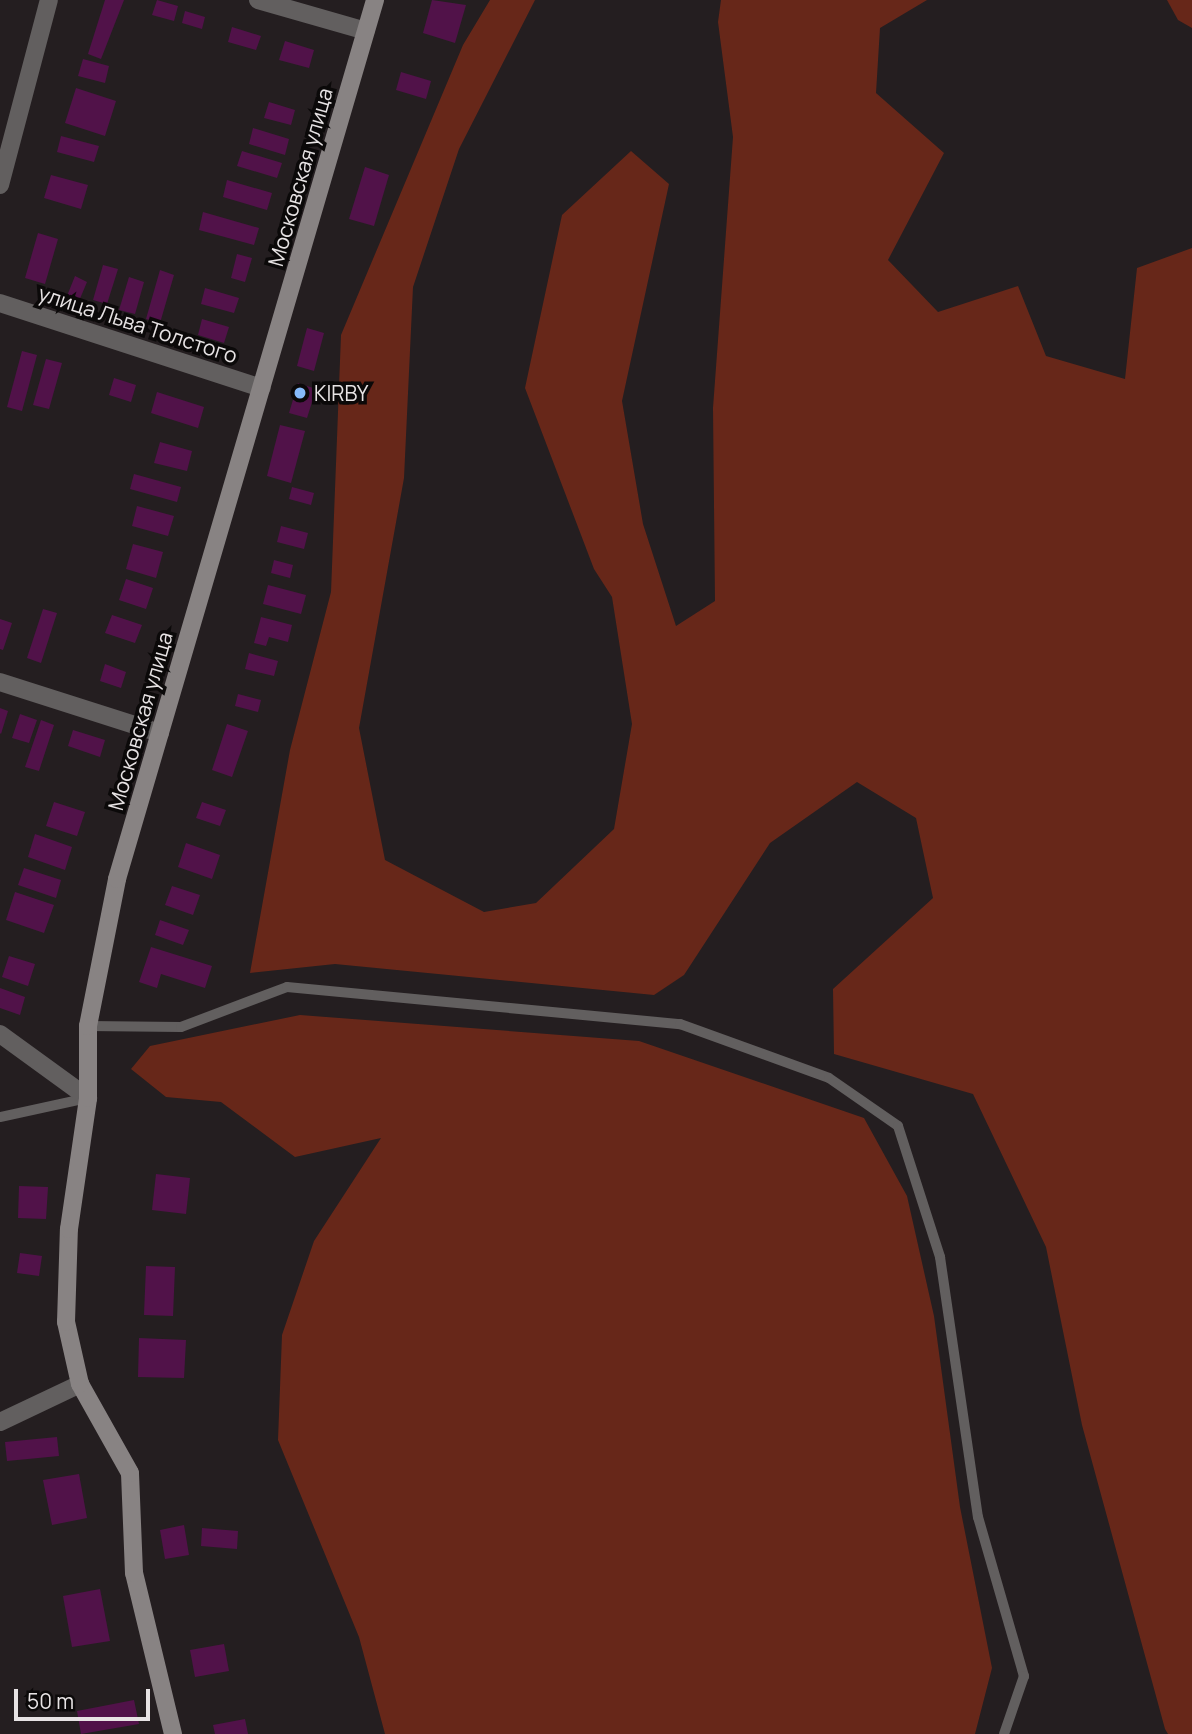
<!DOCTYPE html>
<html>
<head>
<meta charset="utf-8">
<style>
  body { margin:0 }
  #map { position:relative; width:1192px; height:1734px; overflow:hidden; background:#241e20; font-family:Manrope,sans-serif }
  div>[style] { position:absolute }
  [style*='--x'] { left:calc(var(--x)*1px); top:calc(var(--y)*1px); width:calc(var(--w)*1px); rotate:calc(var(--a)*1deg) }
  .green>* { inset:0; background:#672719 }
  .building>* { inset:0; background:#511249 }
  .lane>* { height:10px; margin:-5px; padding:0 5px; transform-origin:5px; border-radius:5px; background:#625f5f }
  .street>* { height:18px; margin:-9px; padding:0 9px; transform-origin:9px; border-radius:9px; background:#625f5f }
  .secondary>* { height:18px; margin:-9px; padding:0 9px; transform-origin:9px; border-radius:9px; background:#888383 }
  .dots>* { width:19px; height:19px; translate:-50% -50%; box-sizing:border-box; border:4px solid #0b0909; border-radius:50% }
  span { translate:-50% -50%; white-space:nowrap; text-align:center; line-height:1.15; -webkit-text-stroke:7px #0b0909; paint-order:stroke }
  .street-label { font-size:21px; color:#e7e3e4 }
  .poi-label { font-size:21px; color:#e7e3e4 }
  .left { translate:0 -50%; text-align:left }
  .scale { position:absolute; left:14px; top:1689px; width:136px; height:32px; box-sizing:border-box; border:4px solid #e7e3e4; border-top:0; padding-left:9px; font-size:21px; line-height:24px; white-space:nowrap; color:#e7e3e4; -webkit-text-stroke:5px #0b0909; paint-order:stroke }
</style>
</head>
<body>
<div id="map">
  <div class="green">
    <div style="clip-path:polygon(490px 0,535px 0,459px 149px,413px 287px,404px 478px,359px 728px,385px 860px,484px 912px,536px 903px,614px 829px,632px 724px,612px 597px,594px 569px,525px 388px,562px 215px,631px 151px,669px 184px,622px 401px,643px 524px,676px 626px,715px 601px,713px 408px,733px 137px,718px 22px,721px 0,927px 0,880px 28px,876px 93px,944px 153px,888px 260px,938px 312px,1018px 286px,1046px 356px,1125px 379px,1137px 268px,1192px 248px,1192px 1734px,1168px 1734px,1165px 1729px,1082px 1425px,1046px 1247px,973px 1094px,834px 1054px,833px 989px,933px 898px,916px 818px,857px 782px,770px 843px,684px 975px,654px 995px,335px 964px,250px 973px,290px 750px,331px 592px,341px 335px,463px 45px)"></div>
    <div style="clip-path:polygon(1167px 0,1192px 0,1192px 28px,1178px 20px)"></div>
    <div style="clip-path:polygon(300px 1015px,639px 1041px,864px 1118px,907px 1196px,934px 1316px,960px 1507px,992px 1668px,975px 1734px,385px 1734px,359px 1637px,278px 1440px,282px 1335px,314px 1241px,381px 1138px,295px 1157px,221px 1102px,166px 1097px,131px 1069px,150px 1046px)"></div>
  </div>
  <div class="building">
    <div style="clip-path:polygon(105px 0,124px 0,101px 59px,88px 54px)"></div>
    <div style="clip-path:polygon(157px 0,178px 6px,174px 21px,152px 15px)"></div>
    <div style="clip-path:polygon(432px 0,466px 5px,455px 43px,423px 33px)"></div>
    <div style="clip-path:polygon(185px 11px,205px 17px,202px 29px,182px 23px)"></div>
    <div style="clip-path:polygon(232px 27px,261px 36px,256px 50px,228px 42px)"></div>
    <div style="clip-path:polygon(285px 41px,314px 50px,309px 68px,279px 60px)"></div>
    <div style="clip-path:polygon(83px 59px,109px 66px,105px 83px,78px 76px)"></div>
    <div style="clip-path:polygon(401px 72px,431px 81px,426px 99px,396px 90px)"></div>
    <div style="clip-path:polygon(76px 88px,116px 101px,105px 136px,65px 123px)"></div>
    <div style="clip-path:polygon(269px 102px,295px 110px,291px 125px,264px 118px)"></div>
    <div style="clip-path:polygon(253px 128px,289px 139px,285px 155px,249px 144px)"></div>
    <div style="clip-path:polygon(61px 136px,99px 146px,94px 162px,57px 152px)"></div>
    <div style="clip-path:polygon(242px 151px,282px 163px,277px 178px,237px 166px)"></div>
    <div style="clip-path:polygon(365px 167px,389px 175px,374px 226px,349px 219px)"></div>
    <div style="clip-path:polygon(51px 175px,88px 185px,81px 209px,44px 198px)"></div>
    <div style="clip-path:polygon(227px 180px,272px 193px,267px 210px,223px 197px)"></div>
    <div style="clip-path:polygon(203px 212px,259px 228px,254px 245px,199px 230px)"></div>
    <div style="clip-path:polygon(38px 233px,58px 239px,45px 284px,25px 278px)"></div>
    <div style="clip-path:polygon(237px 254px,252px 258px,245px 282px,231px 278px)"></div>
    <div style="clip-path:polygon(103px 265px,118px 269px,107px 304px,93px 300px)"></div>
    <div style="clip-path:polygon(160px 270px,174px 275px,160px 323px,146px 319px)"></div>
    <div style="clip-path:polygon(75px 276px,87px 282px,79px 301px,67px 296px)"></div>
    <div style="clip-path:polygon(129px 277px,144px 282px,135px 314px,119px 310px)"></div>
    <div style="clip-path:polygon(205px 288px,239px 298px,234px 313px,201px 304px)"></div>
    <div style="clip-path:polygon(202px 319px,229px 327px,224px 343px,198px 335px)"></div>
    <div style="clip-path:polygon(307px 328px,324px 333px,314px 371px,297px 366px)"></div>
    <div style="clip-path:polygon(22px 351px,37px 355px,22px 411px,7px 407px)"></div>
    <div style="clip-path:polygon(46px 359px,62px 363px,49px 409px,33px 405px)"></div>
    <div style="clip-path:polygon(114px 378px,136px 385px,131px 402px,109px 395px)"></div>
    <div style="clip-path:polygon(298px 383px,316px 389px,307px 418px,289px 413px)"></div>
    <div style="clip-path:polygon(157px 392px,204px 407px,198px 428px,151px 413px)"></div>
    <div style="clip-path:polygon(280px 425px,305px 431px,291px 483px,267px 476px)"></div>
    <div style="clip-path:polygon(160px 442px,192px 451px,187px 471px,154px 463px)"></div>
    <div style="clip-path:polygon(134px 474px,181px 487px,177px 502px,130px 489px)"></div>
    <div style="clip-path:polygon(292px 487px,314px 493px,311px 505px,289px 499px)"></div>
    <div style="clip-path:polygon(137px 506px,174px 516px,168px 536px,132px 526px)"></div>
    <div style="clip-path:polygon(281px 526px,308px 533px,304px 549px,277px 542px)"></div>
    <div style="clip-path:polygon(133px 544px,163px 552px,156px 578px,126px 569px)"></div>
    <div style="clip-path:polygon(274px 560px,293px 565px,290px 578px,271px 573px)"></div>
    <div style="clip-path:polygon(126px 579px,153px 588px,146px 609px,119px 600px)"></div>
    <div style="clip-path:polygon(268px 585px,306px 595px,301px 614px,263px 604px)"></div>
    <div style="clip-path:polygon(43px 609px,57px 613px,41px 663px,27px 658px)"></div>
    <div style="clip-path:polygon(112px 615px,142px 625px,135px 643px,105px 633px)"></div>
    <div style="clip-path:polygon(261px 617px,292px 625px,288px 642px,269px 637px,266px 646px,254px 643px)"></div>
    <div style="clip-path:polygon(0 619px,12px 623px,3px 650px,0 649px)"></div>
    <div style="clip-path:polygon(249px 653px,278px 661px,274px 676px,245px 669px)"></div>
    <div style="clip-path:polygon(105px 664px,126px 672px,121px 688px,100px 681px)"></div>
    <div style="clip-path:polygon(238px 694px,261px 700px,258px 712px,235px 706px)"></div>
    <div style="clip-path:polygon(0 708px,8px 711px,1px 734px,0 733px)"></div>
    <div style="clip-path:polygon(20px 714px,37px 720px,29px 743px,12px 738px)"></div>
    <div style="clip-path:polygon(41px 720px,54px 725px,39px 771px,25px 767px)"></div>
    <div style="clip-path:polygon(227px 724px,248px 731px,232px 777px,212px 770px)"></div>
    <div style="clip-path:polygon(73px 730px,105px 740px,100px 757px,68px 746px)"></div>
    <div style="clip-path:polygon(54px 802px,85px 812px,77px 836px,46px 826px)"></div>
    <div style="clip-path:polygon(202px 802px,226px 810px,220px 826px,196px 818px)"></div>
    <div style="clip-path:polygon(35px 834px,72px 847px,65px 870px,28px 857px)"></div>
    <div style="clip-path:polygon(186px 843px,220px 855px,212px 879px,178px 867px)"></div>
    <div style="clip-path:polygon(24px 868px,61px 880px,56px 898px,18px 885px)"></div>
    <div style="clip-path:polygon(172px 886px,200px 895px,193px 915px,165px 905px)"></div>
    <div style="clip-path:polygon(15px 892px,54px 905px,44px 933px,6px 920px)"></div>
    <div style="clip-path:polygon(160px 920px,189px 930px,183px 945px,155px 935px)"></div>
    <div style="clip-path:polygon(151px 947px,212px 966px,205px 988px,161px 974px,157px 988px,139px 982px)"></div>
    <div style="clip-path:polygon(9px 956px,35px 964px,28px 986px,2px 977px)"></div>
    <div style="clip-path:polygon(0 988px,25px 997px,20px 1015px,0 1008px)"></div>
    <div style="clip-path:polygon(156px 1174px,190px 1178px,186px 1214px,152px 1210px)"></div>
    <div style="clip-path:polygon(19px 1186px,48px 1187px,46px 1219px,18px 1218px)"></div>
    <div style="clip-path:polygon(20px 1253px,42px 1256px,39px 1276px,17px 1273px)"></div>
    <div style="clip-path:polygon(146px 1266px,175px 1267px,173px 1316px,144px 1315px)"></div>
    <div style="clip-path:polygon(139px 1338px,186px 1340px,184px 1378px,138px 1377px)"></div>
    <div style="clip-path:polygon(57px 1437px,59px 1456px,7px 1461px,5px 1442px)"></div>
    <div style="clip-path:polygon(79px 1474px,87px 1518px,52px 1525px,43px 1480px)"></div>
    <div style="clip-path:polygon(184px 1525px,189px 1555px,165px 1559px,160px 1530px)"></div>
    <div style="clip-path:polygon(202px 1528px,238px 1531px,237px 1549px,201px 1546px)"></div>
    <div style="clip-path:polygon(100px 1589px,110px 1641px,72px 1647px,63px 1596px)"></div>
    <div style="clip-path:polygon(224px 1644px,229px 1671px,195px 1677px,190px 1650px)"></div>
    <div style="clip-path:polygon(134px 1700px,139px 1724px,81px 1734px,77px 1711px)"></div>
    <div style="clip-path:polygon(245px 1719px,248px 1734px,215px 1734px,213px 1725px)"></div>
  </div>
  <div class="lane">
    <div style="--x:88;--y:1026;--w:93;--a:0.6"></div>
    <div style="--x:181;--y:1027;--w:113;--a:-20.7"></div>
    <div style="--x:287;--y:987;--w:395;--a:5.4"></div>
    <div style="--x:680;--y:1024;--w:158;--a:19.9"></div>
    <div style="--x:829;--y:1078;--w:84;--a:34.8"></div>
    <div style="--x:898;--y:1126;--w:138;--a:72.2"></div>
    <div style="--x:940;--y:1257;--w:263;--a:81.7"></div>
    <div style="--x:978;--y:1517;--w:166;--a:73.9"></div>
    <div style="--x:1024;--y:1676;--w:61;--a:109"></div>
    <div style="--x:0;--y:1117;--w:89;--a:-12.3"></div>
  </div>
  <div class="street">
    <div style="--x:258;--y:0;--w:112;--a:16"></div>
    <div style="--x:0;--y:185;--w:191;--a:-75.2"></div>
    <div style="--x:0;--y:303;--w:275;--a:18"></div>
    <div style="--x:0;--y:682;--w:168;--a:17.7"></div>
    <div style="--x:0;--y:1034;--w:109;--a:36"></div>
    <div style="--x:0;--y:1422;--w:89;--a:-25.4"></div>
  </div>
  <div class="secondary">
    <div style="--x:173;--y:1734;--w:166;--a:-103.6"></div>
    <div style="--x:134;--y:1573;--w:100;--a:-92.3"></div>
    <div style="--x:130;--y:1473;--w:102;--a:-119.3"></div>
    <div style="--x:80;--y:1384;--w:64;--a:-102.7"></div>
    <div style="--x:66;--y:1322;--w:93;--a:-88.2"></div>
    <div style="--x:69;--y:1229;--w:132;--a:-81.7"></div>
    <div style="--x:88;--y:1098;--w:72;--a:-90"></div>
    <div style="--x:88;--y:1026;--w:150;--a:-78.8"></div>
    <div style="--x:117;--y:879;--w:916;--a:-73.64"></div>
  </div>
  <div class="dots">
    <div style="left:300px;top:393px;background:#86bbfb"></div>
  </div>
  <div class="street-label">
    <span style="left:300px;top:177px;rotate:-74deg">Московская улица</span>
    <span style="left:138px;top:324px;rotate:18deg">улица Льва Толстого</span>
    <span style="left:140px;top:721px;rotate:-74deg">Московская улица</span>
  </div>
  <div class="poi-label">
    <span class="left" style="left:314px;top:393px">KIRBY</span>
  </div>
  <div class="scale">50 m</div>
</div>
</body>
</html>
